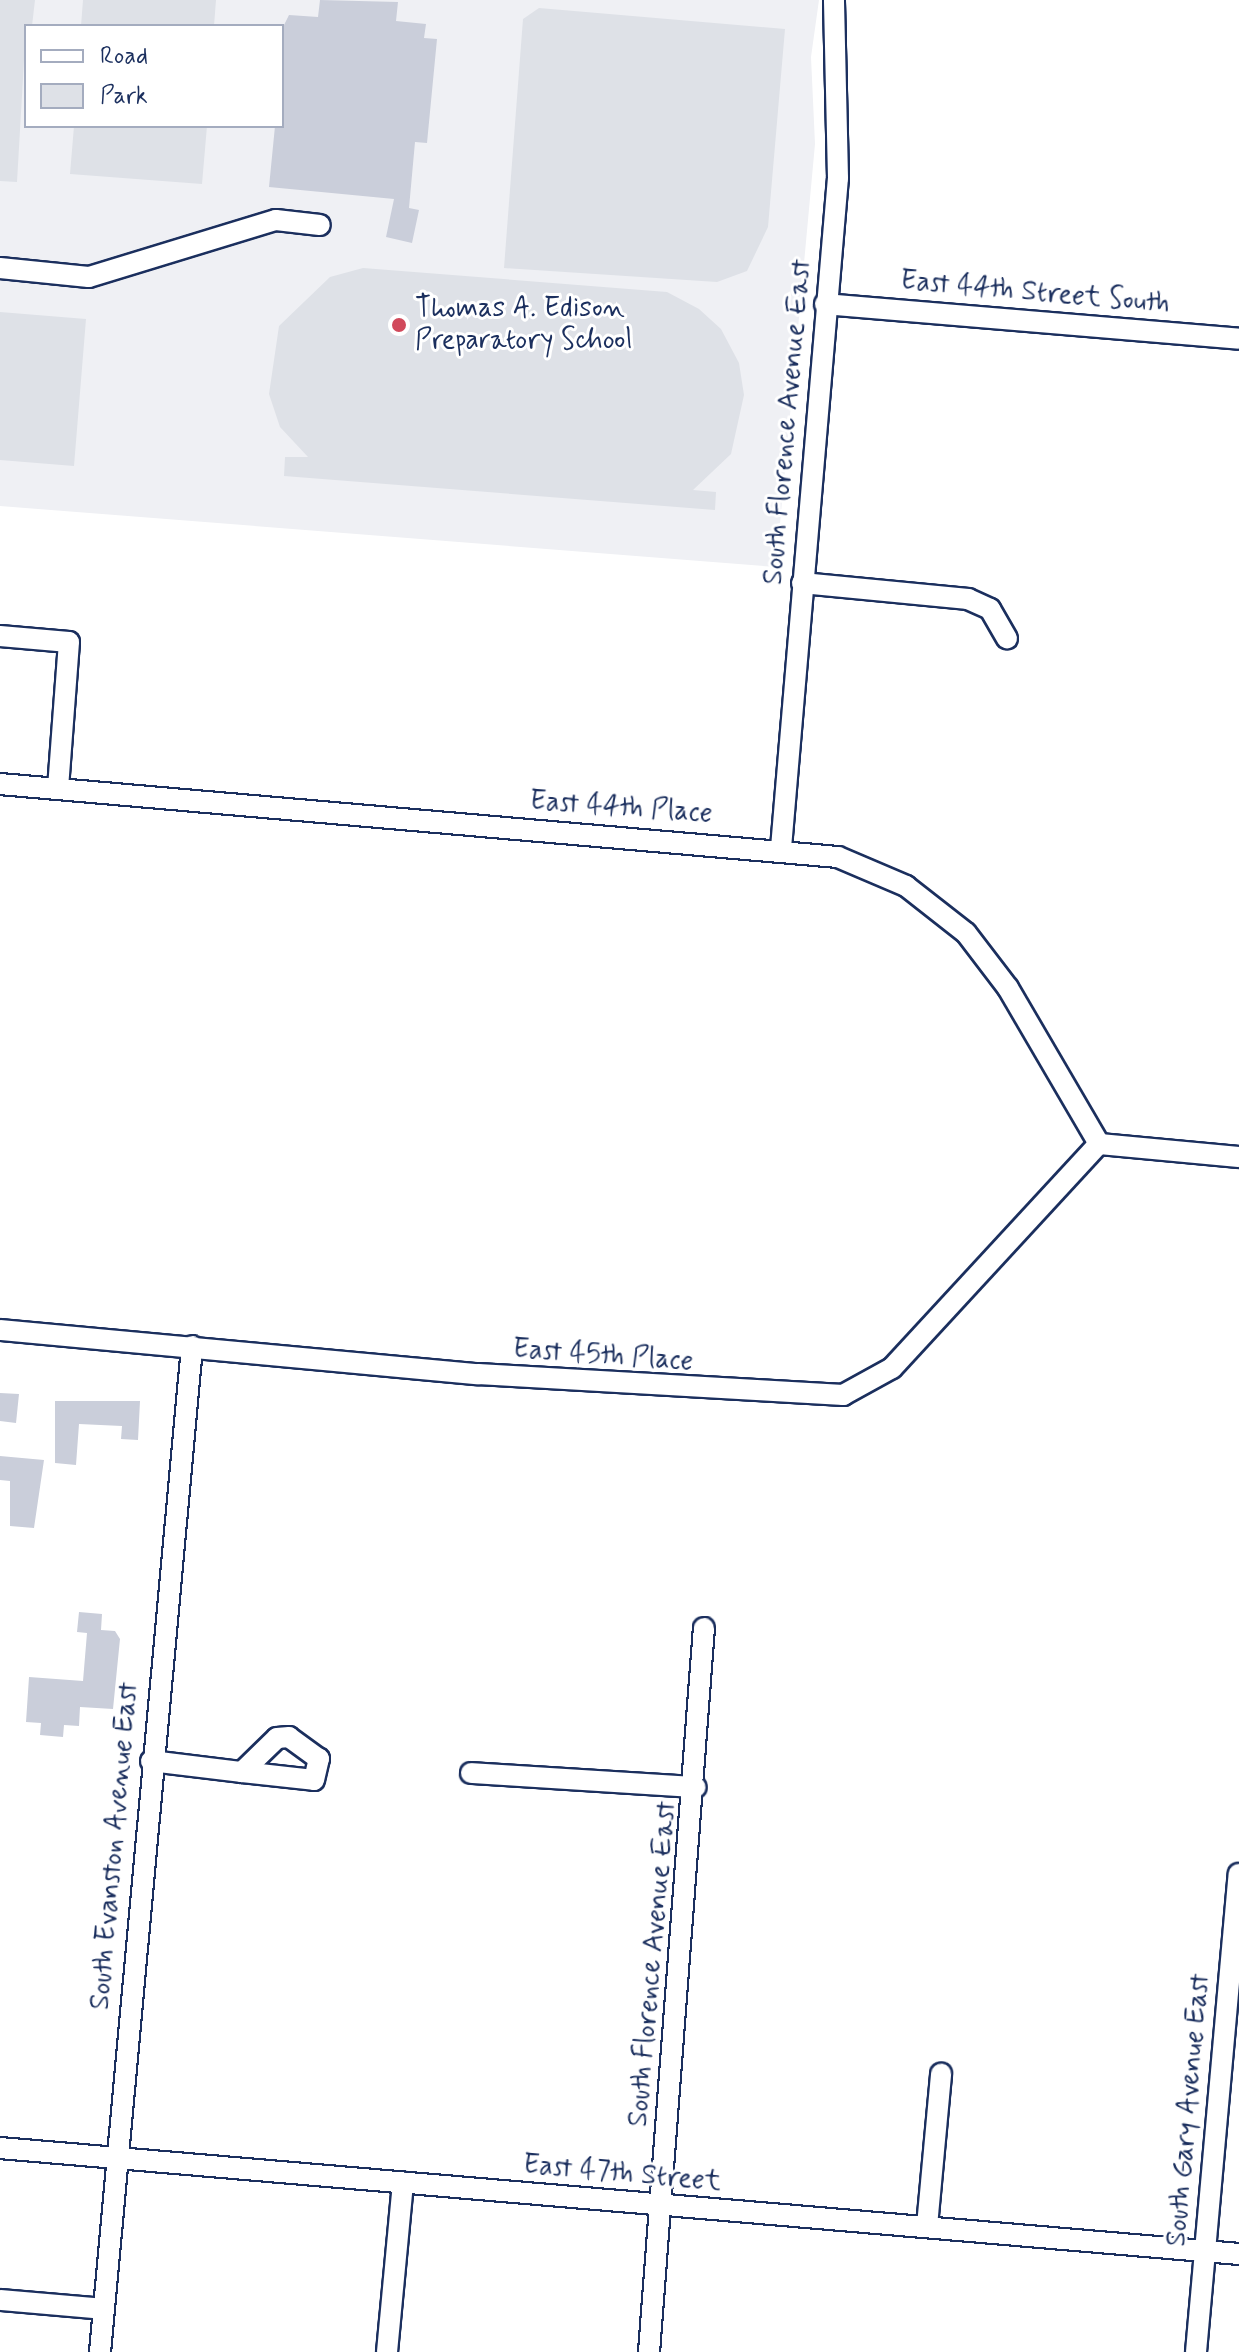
<!DOCTYPE html>
<html>
<head>
<meta charset="utf-8">
<style>
  body { margin:0 }
  #map { position:relative; width:1239px; height:2352px; overflow:hidden; background:#fff; font-family:Mynerve,sans-serif }
  div>[style] { position:absolute }
  [style*='--x'] { left:calc(var(--x)*1px); top:calc(var(--y)*1px); width:calc(var(--w)*1px); rotate:calc(var(--a)*1deg) }
  .built>* { inset:0; background:#eff0f4 }
  .green>* { inset:0; background:#dee1e7 }
  .building>* { inset:0; background:#caceda }
  .roads { filter:drop-shadow(2px 0 #1b2f5e) drop-shadow(-2px 0 #1b2f5e) drop-shadow(0 2px #1b2f5e) drop-shadow(0 -2px #1b2f5e) }
  .minor>* { height:20px; margin:-10px; padding:0 10px; transform-origin:10px; border-radius:10px; background:#fff }
  .dots>* { width:22px; height:22px; translate:-50% -50%; box-sizing:border-box; border:4px solid #fff; border-radius:50% }
  span { translate:-50% -50%; white-space:nowrap; text-align:center; line-height:1.15; -webkit-text-stroke:6px #fff; paint-order:stroke }
  .street-label { font-size:28px; color:#1b2f5e }
  .poi-label { font-size:28px; color:#1b2f5e }
  .left { translate:0 -50%; text-align:left }
  .legend { position:absolute; left:24px; top:24px; width:260px; height:104px; box-sizing:border-box; background:#fff; border:2px solid #a4acbf; margin:0; padding:10px 14px; list-style:none; font-size:24px; color:#1b2f5e }
  .legend li { display:flex; align-items:center; gap:16px; height:40px }
  .legend b { width:40px; border:2px solid #a4acbf }
</style>
</head>
<body>
<div id="map">
  <div class="built">
    <div style="clip-path:polygon(evenodd,0 0,819px 0,811px 57px,815px 144px,776px 567px,0 506px,0 0,26px 26px,282px 26px,282px 126px,26px 126px,26px 26px)"></div>
  </div>
  <div class="green">
    <div style="clip-path:polygon(0 0,35px 0,32px 26px,26px 26px,17px 182px,0 181px)"></div>
    <div style="clip-path:polygon(83px 0,216px 0,214px 26px,81px 26px)"></div>
    <div style="clip-path:polygon(539px 8px,785px 29px,768px 227px,747px 271px,717px 282px,504px 268px,523px 19px)"></div>
    <div style="clip-path:polygon(74px 126px,207px 126px,202px 184px,70px 174px)"></div>
    <div style="clip-path:polygon(363px 268px,667px 292px,699px 309px,721px 329px,739px 363px,744px 395px,731px 454px,693px 490px,716px 492px,715px 510px,284px 476px,285px 457px,308px 457px,280px 427px,269px 394px,279px 326px,330px 277px)"></div>
    <div style="clip-path:polygon(0 312px,86px 319px,74px 466px,0 460px)"></div>
  </div>
  <div class="building">
    <div style="clip-path:polygon(320px 0,398px 2px,396px 21px,426px 24px,424px 38px,437px 39px,427px 143px,415px 142px,409px 208px,419px 210px,412px 243px,386px 237px,394px 199px,269px 187px,275px 126px,282px 126px,282px 29px,289px 15px,318px 17px)"></div>
    <div style="clip-path:polygon(0 1393px,19px 1394px,16px 1423px,0 1421px)"></div>
    <div style="clip-path:polygon(55px 1401px,140px 1401px,138px 1440px,121px 1439px,122px 1426px,79px 1424px,76px 1465px,55px 1463px)"></div>
    <div style="clip-path:polygon(0 1456px,44px 1460px,34px 1528px,10px 1526px,10px 1481px,0 1480px)"></div>
    <div style="clip-path:polygon(79px 1612px,102px 1614px,101px 1630px,115px 1631px,120px 1639px,113px 1709px,80px 1707px,79px 1726px,64px 1725px,63px 1737px,40px 1735px,41px 1723px,26px 1722px,29px 1677px,83px 1681px,87px 1633px,77px 1632px)"></div>
  </div>
  <div class="roads">
    <div class="minor">
      <div style="--x:0;--y:268;--w:89;--a:5.8"></div>
      <div style="--x:89;--y:277;--w:195;--a:-17"></div>
      <div style="--x:276;--y:220;--w:44;--a:6.5"></div>
      <div style="--x:825;--y:304;--w:415;--a:4.8"></div>
      <div style="--x:802;--y:583;--w:167;--a:5.5"></div>
      <div style="--x:968;--y:599;--w:24;--a:24"></div>
      <div style="--x:990;--y:609;--w:34;--a:60"></div>
      <div style="--x:0;--y:636;--w:69;--a:5"></div>
      <div style="--x:69;--y:642;--w:146;--a:94.3"></div>
      <div style="--x:0;--y:784;--w:841;--a:4.98"></div>
      <div style="--x:838;--y:857;--w:74;--a:23.1"></div>
      <div style="--x:906;--y:886;--w:76;--a:38.1"></div>
      <div style="--x:966;--y:933;--w:69;--a:52.6"></div>
      <div style="--x:1008;--y:988;--w:181;--a:59.7"></div>
      <div style="--x:781;--y:848;--w:672;--a:-85.14"></div>
      <div style="--x:838;--y:178;--w:178;--a:-91.3"></div>
      <div style="--x:1099;--y:1144;--w:141;--a:5.3"></div>
      <div style="--x:0;--y:1330;--w:480;--a:5.3"></div>
      <div style="--x:478;--y:1374;--w:366;--a:3.3"></div>
      <div style="--x:843;--y:1395;--w:56;--a:-28.9"></div>
      <div style="--x:892;--y:1368;--w:305;--a:-47.3"></div>
      <div style="--x:151;--y:1761;--w:92;--a:6.9"></div>
      <div style="--x:242;--y:1772;--w:72;--a:6.3"></div>
      <div style="--x:314;--y:1780;--w:22;--a:-77"></div>
      <div style="--x:319;--y:1759;--w:37;--a:-144"></div>
      <div style="--x:289;--y:1737;--w:12;--a:175"></div>
      <div style="--x:277;--y:1738;--w:49;--a:135.8"></div>
      <div style="--x:471;--y:1773;--w:225;--a:3.6"></div>
      <div style="--x:0;--y:2148;--w:1244;--a:4.89"></div>
      <div style="--x:927;--y:2226;--w:153;--a:-84.7"></div>
      <div style="--x:0;--y:2300;--w:104;--a:4.9"></div>
      <div style="--x:100;--y:2352;--w:1010;--a:-84.77"></div>
      <div style="--x:387;--y:2352;--w:170;--a:-84.6"></div>
      <div style="--x:649;--y:2352;--w:726;--a:-85.66"></div>
      <div style="--x:1196;--y:2352;--w:480;--a:-84.9"></div>
    </div>
  </div>
  <div class="dots">
    <div style="left:399px;top:325px;background:#d1495b"></div>
  </div>
  <div class="street-label">
    <span style="left:1035px;top:293px;rotate:5deg">East 44th Street South</span>
    <span style="left:788px;top:422px;rotate:-85deg">South Florence Avenue East</span>
    <span style="left:621px;top:808px;rotate:4deg">East 44th Place</span>
    <span style="left:603px;top:1356px;rotate:4deg">East 45th Place</span>
    <span style="left:115px;top:1846px;rotate:-85deg">South Evanston Avenue East</span>
    <span style="left:653px;top:1964px;rotate:-85deg">South Florence Avenue East</span>
    <span style="left:1189px;top:2110px;rotate:-85deg">South Gary Avenue East</span>
    <span style="left:622px;top:2174px;rotate:5deg">East 47th Street</span>
  </div>
  <div class="poi-label">
    <span class="left" style="left:415px;top:325px">Thomas A. Edison<br>Preparatory School</span>
  </div>
  <ul class="legend">
  <li><b style="height:10px;background:#fff"></b>Road</li>
  <li><b style="height:22px;background:#dee1e7"></b>Park</li>
  </ul>
</div>
</body>
</html>
